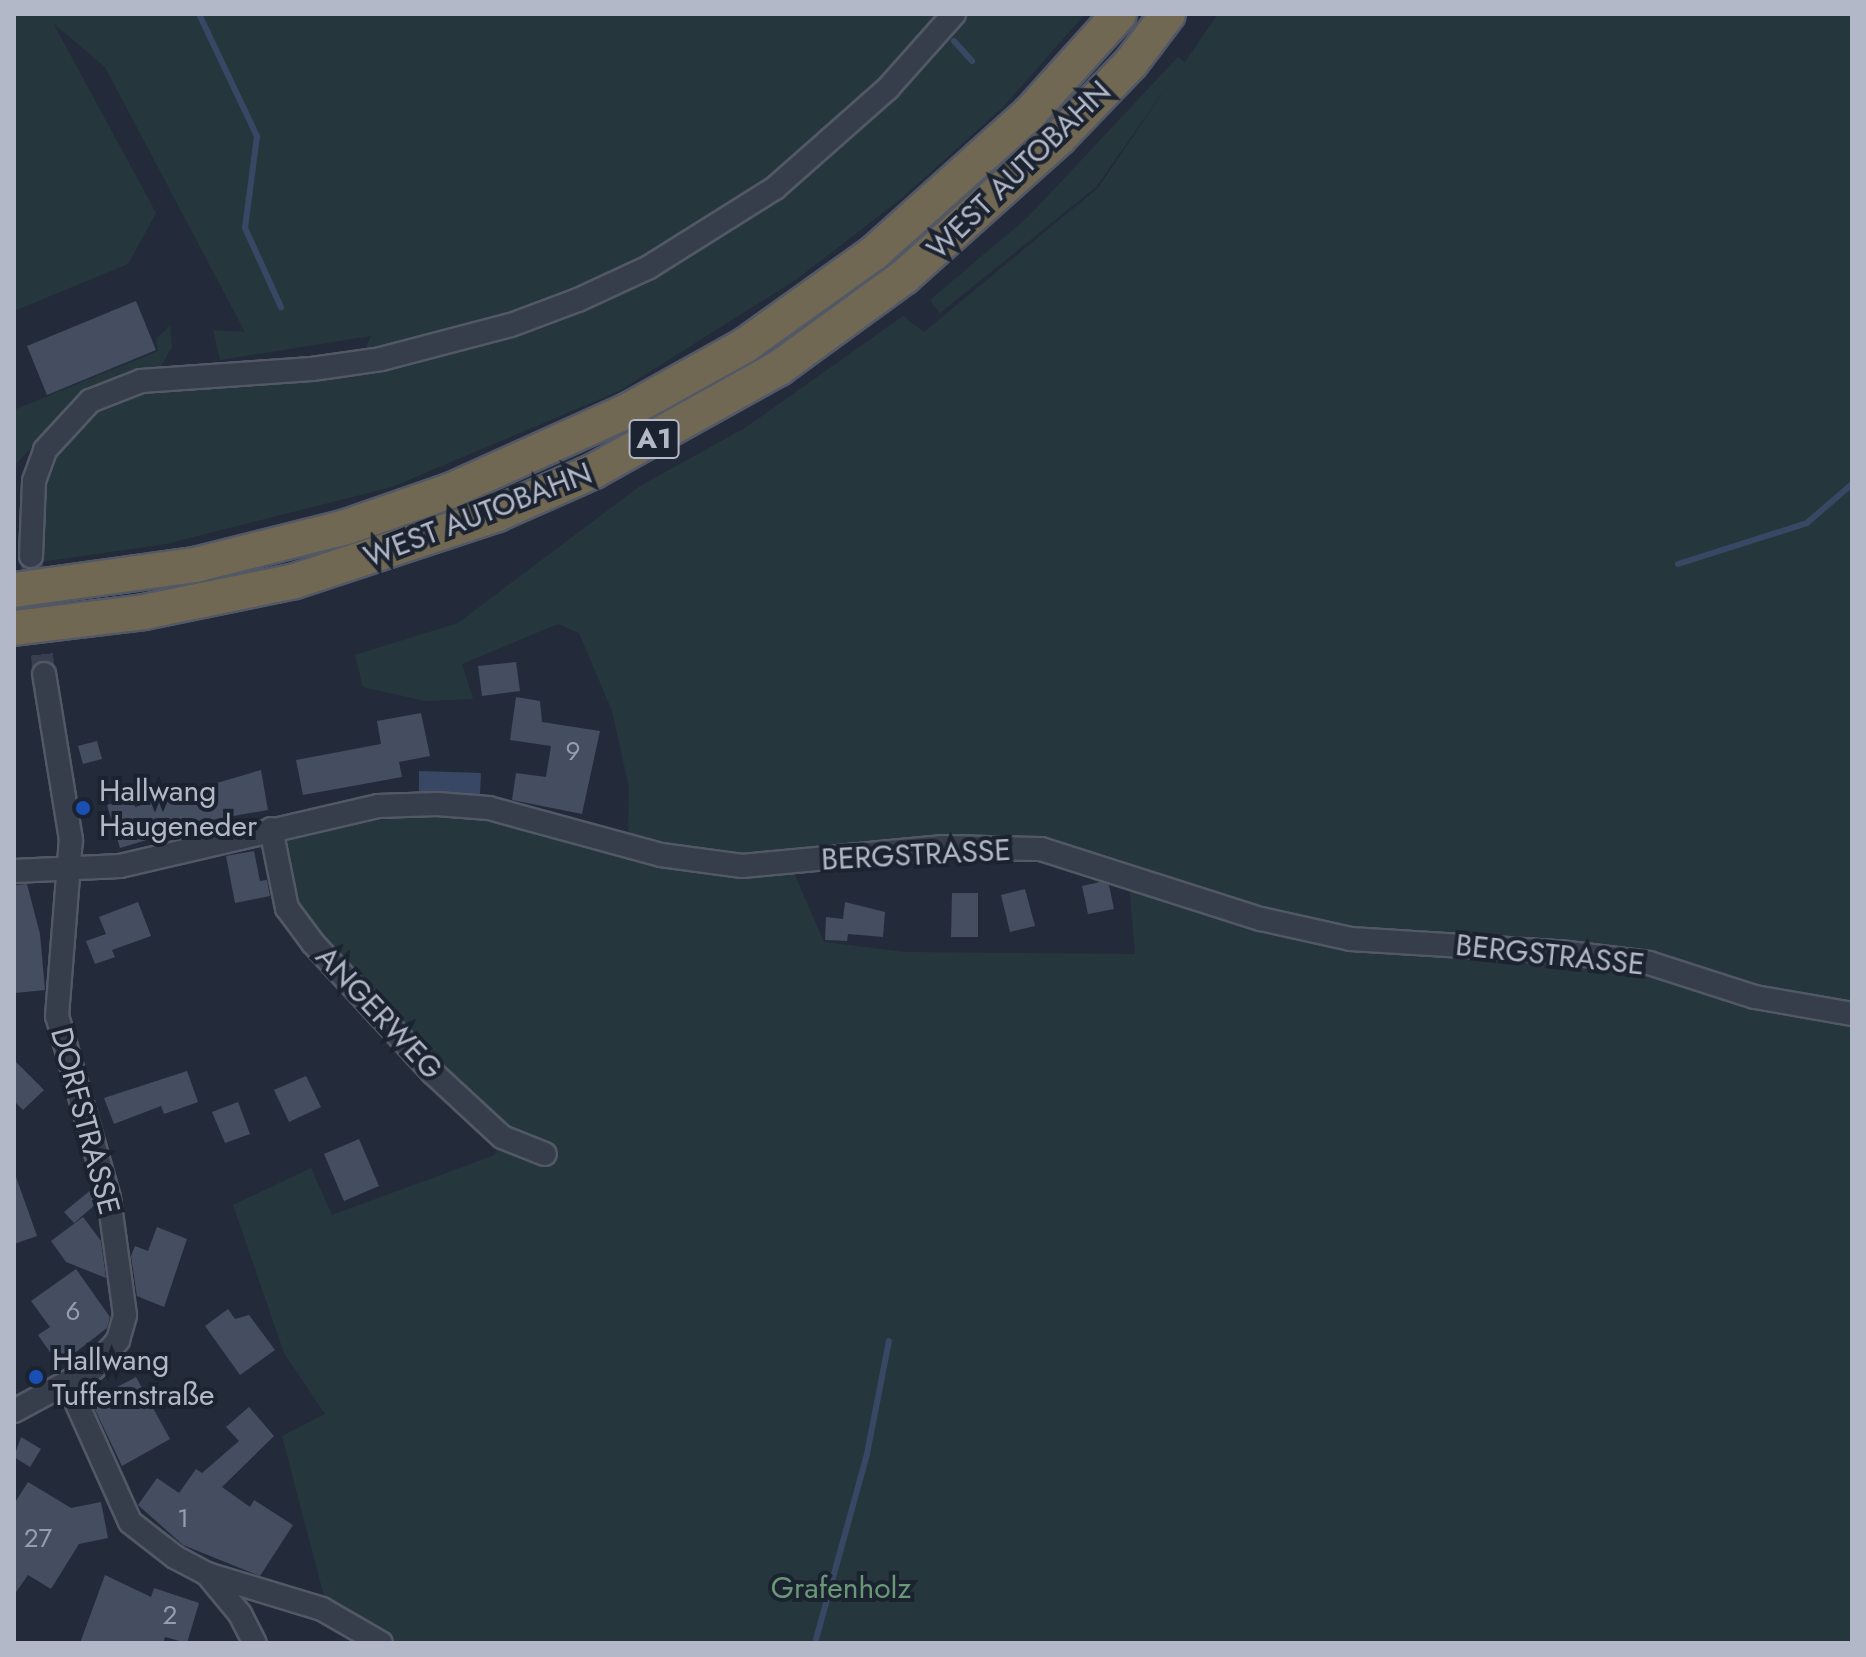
<!DOCTYPE html>
<html>
<head>
<meta charset="utf-8">
<style>
  body { margin:0 }
  #map { position:relative; width:1866px; height:1657px; overflow:hidden; background:#232b3b; font-family:Jost,sans-serif }
  div>[style] { position:absolute }
  [style*='--x'] { left:calc(var(--x)*1px); top:calc(var(--y)*1px); width:calc(var(--w)*1px); rotate:calc(var(--a)*1deg) }
  .green>* { inset:0; background:#25373c }
  .water>* { inset:0; background:#384864 }
  .stream>* { height:6px; margin:-3px; padding:0 3px; transform-origin:3px; border-radius:3px; background:#384864 }
  .building>* { inset:0; background:#444e60 }
  .minor-tunnel>* { height:22px; margin-top:-11px; transform-origin:0; background:repeating-linear-gradient(90deg,#384050 0 22px,transparent 0 33px) }
  .roads { filter:drop-shadow(2px 0 #525866) drop-shadow(-2px 0 #525866) drop-shadow(0 2px #525866) drop-shadow(0 -2px #525866) }
  .minor>* { height:22px; margin:-11px; padding:0 11px; transform-origin:11px; border-radius:11px; background:#373e4b }
  .highway>* { height:34px; margin:-17px; padding:0 17px; transform-origin:17px; border-radius:17px; background:#716854 }
  .dots>* { width:22px; height:22px; translate:-50% -50%; box-sizing:border-box; border:4px solid #1c2330; border-radius:50% }
  span { translate:-50% -50%; white-space:nowrap; text-align:center; line-height:1.15; -webkit-text-stroke:8px #1c2330; paint-order:stroke }
  .number-label { font-size:26px; color:#969ead }
  .number-label span { -webkit-text-stroke-width:0 }
  .shield-label span { padding:2px 6px; background:#1c2330; border:2px solid; border-radius:6px; -webkit-text-stroke-width:0 }
  .shield-label { font-size:28px; color:#b2b8c7; font-weight:700 }
  .street-label { font-size:30px; color:#b2b8c7 }
  .poi-label { font-size:30px; color:#b2b8c7 }
  .left { translate:0 -50%; text-align:left }
  .park-label { font-size:30px; color:#699777 }
  .frame { position:absolute; inset:0; border:16px solid #b2b8c7; pointer-events:none }
</style>
</head>
<body>
<div id="map">
  <div class="green">
    <div style="clip-path:polygon(14px 14px,1085px 14px,1003px 107px,902px 198px,797px 279px,619px 391px,392px 487px,166px 544px,40px 562px,42px 487px,51px 460px,88px 414px,136px 392px,178px 385px,245px 385px,354px 374px,371px 336px,220px 360px,213px 330px,245px 332px,105px 67px,53px 23px,156px 213px,128px 264px,14px 311px)"></div>
    <div style="clip-path:polygon(1218px 14px,1852px 14px,1852px 1005px,1818px 1001px,1624px 949px,1320px 927px,1103px 854px,1047px 843px,752px 857px,628px 839px,629px 787px,612px 711px,579px 633px,558px 624px,462px 664px,473px 699px,425px 701px,363px 687px,355px 655px,458px 623px,640px 486px,745px 428px,903px 316px,924px 332px,1098px 188px,1170px 82px,1096px 187px,940px 313px,930px 300px,1027px 218px,1178px 57px,1185px 62px)"></div>
    <div style="clip-path:polygon(170px 326px,172px 347px,161px 366px,105px 381px,81px 395px,14px 466px,14px 410px,158px 351px,156px 339px)"></div>
    <div style="clip-path:polygon(427px 813px,469px 816px,580px 840px,683px 869px,793px 871px,824px 942px,905px 952px,1135px 954px,1129px 881px,1269px 929px,1625px 967px,1852px 1021px,1852px 1643px,394px 1643px,325px 1600px,282px 1436px,325px 1414px,284px 1353px,233px 1205px,311px 1168px,332px 1215px,495px 1155px,504px 1127px,300px 917px,280px 850px,286px 834px)"></div>
  </div>
  <div class="water">
    <div style="clip-path:polygon(419px 771px,481px 773px,480px 795px,419px 793px)"></div>
  </div>
  <div class="stream">
    <div style="--x:199;--y:14;--w:135;--a:64.6"></div>
    <div style="--x:257;--y:136;--w:93;--a:97.4"></div>
    <div style="--x:245;--y:228;--w:87;--a:65.5"></div>
    <div style="--x:954;--y:41;--w:27;--a:48"></div>
    <div style="--x:1678;--y:564;--w:135;--a:-17.6"></div>
    <div style="--x:1807;--y:523;--w:60;--a:-40.9"></div>
    <div style="--x:815;--y:1643;--w:196;--a:-74.6"></div>
    <div style="--x:867;--y:1454;--w:115;--a:-79"></div>
  </div>
  <div class="building">
    <div style="clip-path:polygon(136px 301px,156px 350px,47px 395px,27px 346px)"></div>
    <div style="clip-path:polygon(516px 662px,520px 691px,482px 696px,478px 666px)"></div>
    <div style="clip-path:polygon(516px 697px,540px 701px,542px 722px,600px 731px,582px 814px,512px 800px,516px 773px,546px 777px,551px 746px,510px 740px)"></div>
    <div style="clip-path:polygon(421px 713px,430px 756px,399px 762px,402px 777px,303px 795px,296px 760px,381px 744px,377px 721px)"></div>
    <div style="clip-path:polygon(97px 741px,102px 759px,83px 764px,78px 746px)"></div>
    <div style="clip-path:polygon(261px 770px,268px 810px,216px 819px,120px 848px,107px 805px,132px 797px,135px 807px)"></div>
    <div style="clip-path:polygon(254px 851px,260px 881px,267px 880px,270px 896px,235px 903px,226px 856px)"></div>
    <div style="clip-path:polygon(1100px 882px,1109px 885px,1114px 909px,1088px 914px,1082px 886px)"></div>
    <div style="clip-path:polygon(27px 884px,40px 934px,45px 990px,15px 993px,14px 885px)"></div>
    <div style="clip-path:polygon(1025px 889px,1035px 926px,1010px 932px,1001px 895px)"></div>
    <div style="clip-path:polygon(952px 893px,978px 893px,978px 937px,951px 937px)"></div>
    <div style="clip-path:polygon(138px 902px,151px 936px,112px 950px,115px 957px,95px 964px,86px 941px,106px 934px,99px 917px)"></div>
    <div style="clip-path:polygon(845px 902px,885px 912px,883px 937px,848px 934px,847px 941px,825px 940px,826px 917px,843px 919px)"></div>
    <div style="clip-path:polygon(14px 1060px,44px 1090px,23px 1110px,14px 1101px)"></div>
    <div style="clip-path:polygon(187px 1071px,198px 1102px,164px 1114px,161px 1106px,114px 1124px,104px 1098px)"></div>
    <div style="clip-path:polygon(306px 1076px,321px 1107px,289px 1122px,274px 1090px)"></div>
    <div style="clip-path:polygon(238px 1102px,250px 1134px,225px 1143px,212px 1112px)"></div>
    <div style="clip-path:polygon(359px 1139px,379px 1186px,344px 1201px,324px 1154px)"></div>
    <div style="clip-path:polygon(16px 1177px,37px 1236px,14px 1244px,14px 1178px)"></div>
    <div style="clip-path:polygon(92px 1189px,96px 1204px,74px 1223px,64px 1212px)"></div>
    <div style="clip-path:polygon(83px 1217px,101px 1241px,106px 1278px,66px 1262px,51px 1241px)"></div>
    <div style="clip-path:polygon(157px 1227px,187px 1239px,164px 1307px,137px 1296px,131px 1256px,135px 1246px,148px 1251px)"></div>
    <div style="clip-path:polygon(76px 1269px,110px 1317px,107px 1328px,59px 1365px,38px 1335px,50px 1327px,31px 1301px)"></div>
    <div style="clip-path:polygon(228px 1309px,235px 1319px,249px 1315px,275px 1350px,240px 1375px,205px 1326px)"></div>
    <div style="clip-path:polygon(136px 1377px,170px 1439px,122px 1466px,91px 1401px)"></div>
    <div style="clip-path:polygon(249px 1407px,274px 1436px,222px 1487px,250px 1507px,254px 1500px,293px 1525px,260px 1576px,183px 1545px,138px 1505px,157px 1478px,179px 1493px,196px 1469px,202px 1473px,239px 1441px,226px 1427px)"></div>
    <div style="clip-path:polygon(21px 1437px,41px 1449px,30px 1467px,14px 1457px)"></div>
    <div style="clip-path:polygon(28px 1482px,71px 1508px,101px 1502px,108px 1538px,79px 1544px,51px 1589px,28px 1575px,14px 1595px,14px 1504px)"></div>
    <div style="clip-path:polygon(105px 1575px,151px 1597px,154px 1588px,199px 1603px,187px 1643px,165px 1637px,163px 1643px,80px 1643px)"></div>
  </div>
  <div class="minor-tunnel">
    <div style="--x:31;--y:556;--w:119;--a:83.7"></div>
  </div>
  <div class="roads">
    <div class="minor">
      <div style="--x:31;--y:556;--w:75;--a:-87.7"></div>
      <div style="--x:34;--y:481;--w:33;--a:-70"></div>
      <div style="--x:45;--y:450;--w:67;--a:-47.4"></div>
      <div style="--x:90;--y:401;--w:55;--a:-21.4"></div>
      <div style="--x:141;--y:381;--w:171;--a:-4"></div>
      <div style="--x:312;--y:369;--w:70;--a:-8.2"></div>
      <div style="--x:381;--y:359;--w:134;--a:-14.7"></div>
      <div style="--x:511;--y:325;--w:72;--a:-20.5"></div>
      <div style="--x:578;--y:300;--w:78;--a:-24.9"></div>
      <div style="--x:649;--y:267;--w:149;--a:-32.1"></div>
      <div style="--x:775;--y:188;--w:151;--a:-41.5"></div>
      <div style="--x:888;--y:88;--w:99;--a:-48.3"></div>
      <div style="--x:271;--y:829;--w:81;--a:78.6"></div>
      <div style="--x:287;--y:908;--w:44;--a:53.4"></div>
      <div style="--x:313;--y:943;--w:177;--a:47.3"></div>
      <div style="--x:433;--y:1073;--w:94;--a:42.8"></div>
      <div style="--x:502;--y:1137;--w:46;--a:21.6"></div>
      <div style="--x:14;--y:871;--w:106;--a:-2.7"></div>
      <div style="--x:120;--y:866;--w:265;--a:-13.1"></div>
      <div style="--x:378;--y:806;--w:59;--a:-1.9"></div>
      <div style="--x:437;--y:804;--w:52;--a:4.4"></div>
      <div style="--x:489;--y:808;--w:178;--a:15.3"></div>
      <div style="--x:661;--y:855;--w:82;--a:7.7"></div>
      <div style="--x:742;--y:866;--w:202;--a:-5.4"></div>
      <div style="--x:943;--y:847;--w:98;--a:1.2"></div>
      <div style="--x:1041;--y:849;--w:231;--a:17.7"></div>
      <div style="--x:1261;--y:919;--w:92;--a:12.5"></div>
      <div style="--x:1351;--y:939;--w:209;--a:3.6"></div>
      <div style="--x:1560;--y:952;--w:90;--a:7"></div>
      <div style="--x:1649;--y:963;--w:111;--a:17.8"></div>
      <div style="--x:1755;--y:997;--w:98;--a:9.9"></div>
      <div style="--x:69;--y:1386;--w:149;--a:65.8"></div>
      <div style="--x:130;--y:1522;--w:57;--a:37.9"></div>
      <div style="--x:175;--y:1557;--w:36;--a:28"></div>
      <div style="--x:207;--y:1574;--w:120;--a:16.9"></div>
      <div style="--x:322;--y:1609;--w:68;--a:30"></div>
      <div style="--x:14;--y:1411;--w:91;--a:-28.3"></div>
      <div style="--x:94;--y:1368;--w:37;--a:-49"></div>
      <div style="--x:118;--y:1340;--w:26;--a:-74"></div>
      <div style="--x:125;--y:1315;--w:118;--a:-97.8"></div>
      <div style="--x:109;--y:1198;--w:189;--a:-105.9"></div>
      <div style="--x:57;--y:1016;--w:177;--a:-85.5"></div>
      <div style="--x:71;--y:840;--w:168;--a:-99.2"></div>
      <div style="--x:207;--y:1574;--w:52;--a:50.5"></div>
      <div style="--x:240;--y:1614;--w:33;--a:63"></div>
    </div>
    <div class="highway">
      <div style="--x:14;--y:590;--w:183;--a:-7.9"></div>
      <div style="--x:195;--y:565;--w:156;--a:-14.1"></div>
      <div style="--x:346;--y:527;--w:112;--a:-19.2"></div>
      <div style="--x:452;--y:490;--w:192;--a:-24.3"></div>
      <div style="--x:627;--y:411;--w:134;--a:-29.1"></div>
      <div style="--x:744;--y:346;--w:160;--a:-35.6"></div>
      <div style="--x:874;--y:253;--w:210;--a:-41.9"></div>
      <div style="--x:1030;--y:113;--w:133;--a:-48"></div>
      <div style="--x:14;--y:628;--w:131;--a:-7"></div>
      <div style="--x:144;--y:612;--w:154;--a:-11.6"></div>
      <div style="--x:295;--y:581;--w:213;--a:-18.3"></div>
      <div style="--x:497;--y:514;--w:106;--a:-23.9"></div>
      <div style="--x:594;--y:471;--w:212;--a:-29.1"></div>
      <div style="--x:779;--y:368;--w:155;--a:-36.1"></div>
      <div style="--x:904;--y:277;--w:208;--a:-41.9"></div>
      <div style="--x:1059;--y:138;--w:104;--a:-46.2"></div>
      <div style="--x:1131;--y:63;--w:61;--a:-52.9"></div>
    </div>
  </div>
  <div class="dots">
    <div style="left:83px;top:808px;background:#1a4fb4"></div>
    <div style="left:36px;top:1377px;background:#1a4fb4"></div>
  </div>
  <div class="number-label">
    <span style="left:573px;top:752px">9</span>
    <span style="left:73px;top:1312px">6</span>
    <span style="left:183px;top:1519px">1</span>
    <span style="left:38px;top:1539px">27</span>
    <span style="left:170px;top:1616px">2</span>
  </div>
  <div class="shield-label">
    <span style="left:654px;top:439px">A1</span>
  </div>
  <div class="street-label">
    <span style="left:1019px;top:170px;rotate:-44deg">WEST AUTOBAHN</span>
    <span style="left:478px;top:515px;rotate:-21deg">WEST AUTOBAHN</span>
    <span style="left:916px;top:855px;rotate:-3deg">BERGSTRASSE</span>
    <span style="left:1550px;top:955px;rotate:6deg">BERGSTRASSE</span>
    <span style="left:379px;top:1013px;rotate:47deg">ANGERWEG</span>
    <span style="left:85px;top:1121px;rotate:75deg">DORFSTRASSE</span>
  </div>
  <div class="poi-label">
    <span class="left" style="left:99px;top:808px">Hallwang<br>Haugeneder</span>
    <span class="left" style="left:52px;top:1377px">Hallwang<br>Tuffernstraße</span>
  </div>
  <div class="park-label">
    <span style="left:841px;top:1588px">Grafenholz</span>
  </div>
  <div class="frame"></div>
</div>
</body>
</html>
